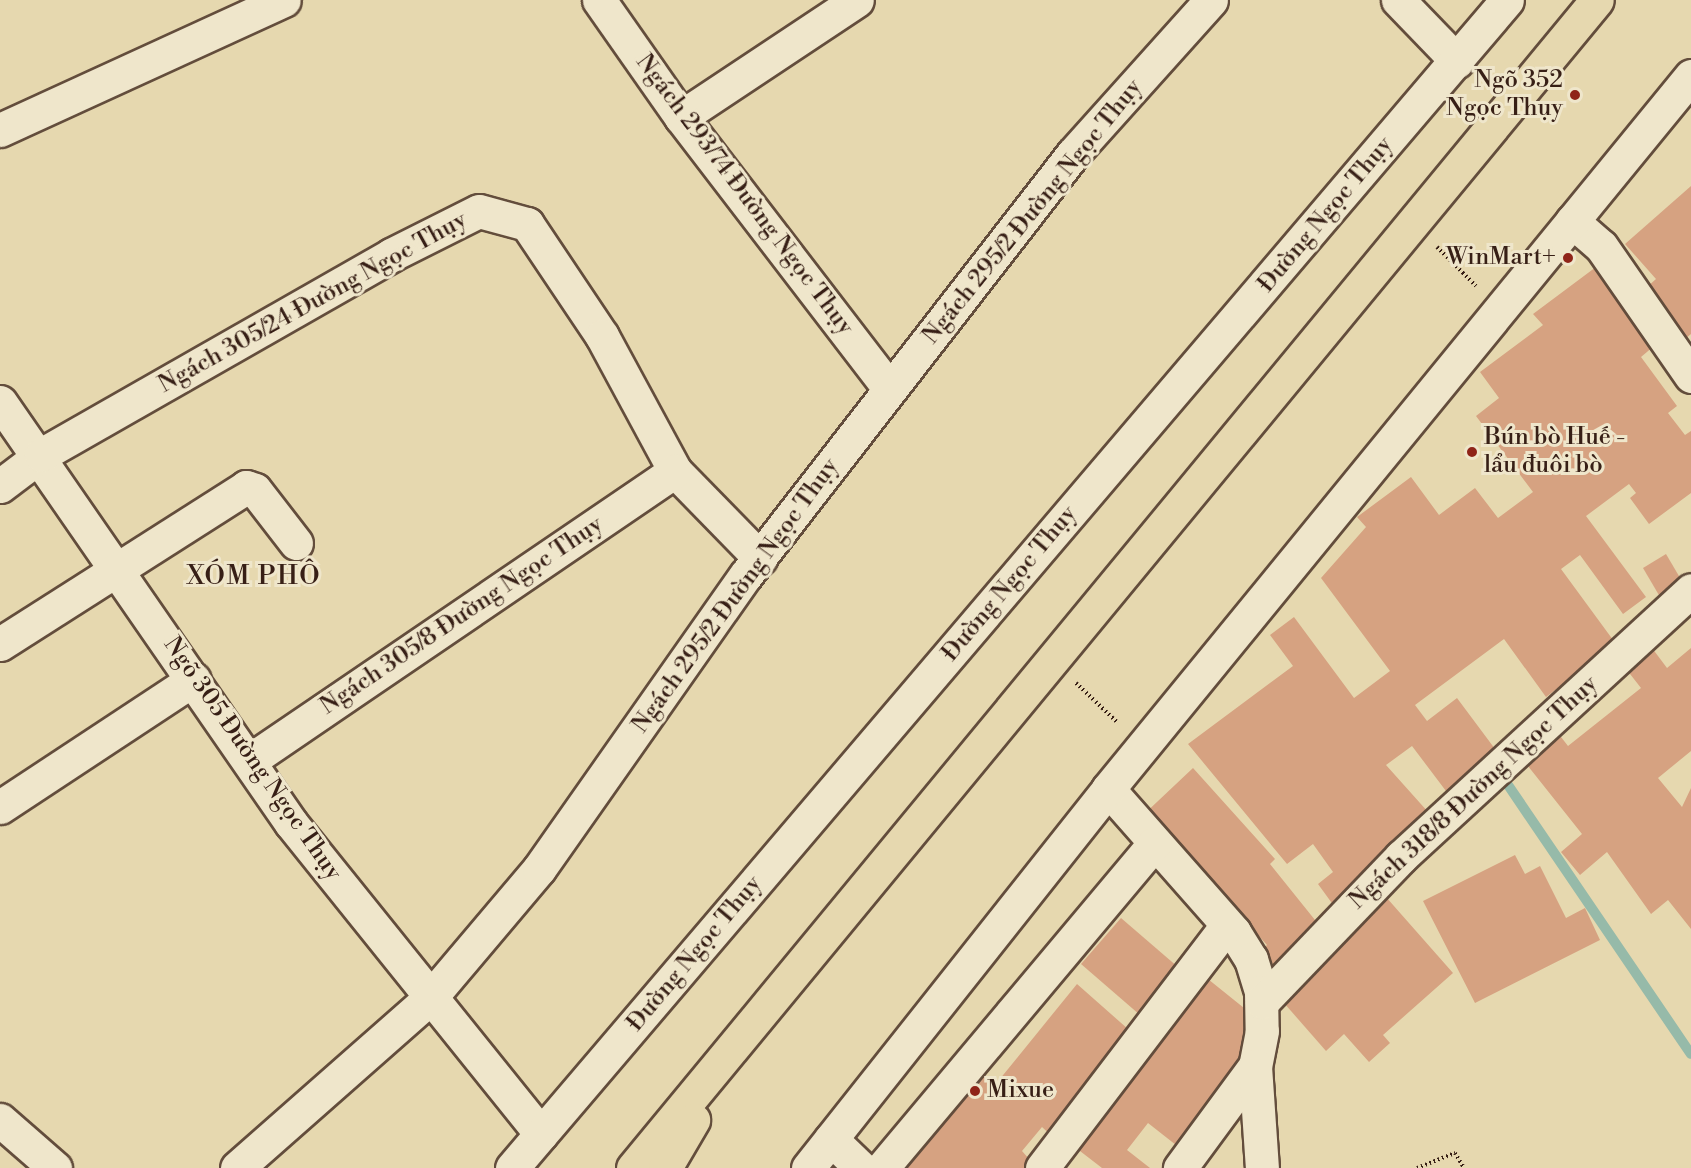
<!DOCTYPE html>
<html>
<head>
<meta charset="utf-8">
<style>
  body { margin:0 }
  #map { position:relative; width:1691px; height:1168px; overflow:hidden; background:#e6d8af; font-family:"Libre Bodoni",serif }
  div>[style] { position:absolute }
  [style*='--x'] { left:calc(var(--x)*1px); top:calc(var(--y)*1px); width:calc(var(--w)*1px); rotate:calc(var(--a)*1deg) }
  .stream>* { height:10px; margin:-5px; padding:0 5px; transform-origin:5px; border-radius:5px; background:#96baa9 }
  .building>* { inset:0; background:#d6a281 }
  .path>* { height:4px; margin-top:-2px; transform-origin:0; background:repeating-linear-gradient(90deg,#371f16 0 1.5px,transparent 0 4.5px) }
  .roads { filter:drop-shadow(2px 0 #634d3c) drop-shadow(-2px 0 #634d3c) drop-shadow(0 2px #634d3c) drop-shadow(0 -2px #634d3c) }
  .minor>* { height:33px; margin:-16.5px; padding:0 16.5px; transform-origin:16.5px; border-radius:16.5px; background:#efe6cb }
  .major>* { height:33px; margin:-16.5px; padding:0 16.5px; transform-origin:16.5px; border-radius:16.5px; background:#e6d8af }
  .dots>* { width:16px; height:16px; translate:-50% -50%; box-sizing:border-box; border:3px solid #efe6cb; border-radius:50% }
  span { translate:-50% -50%; white-space:nowrap; text-align:center; line-height:1.15; -webkit-text-stroke:6px #efe6cb; paint-order:stroke }
  .poi-label { font-size:24px; color:#371f16 }
  .right { translate:-100% -50%; text-align:right }
  .left { translate:0 -50%; text-align:left }
  .street-label { font-size:24px; color:#371f16 }
  .neighbourhood-label { font-size:26px; color:#371f16; letter-spacing:1.5px }
</style>
</head>
<body>
<div id="map">
  <div class="stream">
    <div style="--x:1508;--y:785;--w:325;--a:55.8"></div>
  </div>
  <div class="building">
    <div style="clip-path:polygon(1691px 186px,1691px 334px,1680px 343px,1638px 295px,1656px 279px,1625px 244px)"></div>
    <div style="clip-path:polygon(1596px 267px,1654px 346px,1641px 357px,1677px 406px,1668px 413px,1685px 435px,1691px 431px,1691px 493px,1649px 524px,1630px 498px,1636px 493px,1629px 484px,1586px 516px,1646px 597px,1623px 614px,1580px 555px,1561px 569px,1616px 644px,1546px 697px,1504px 639px,1415px 705px,1427px 721px,1457px 698px,1501px 757px,1449px 795px,1412px 746px,1386px 765px,1437px 822px,1334px 906px,1318px 884px,1333px 872px,1313px 844px,1287px 864px,1188px 744px,1293px 666px,1270px 635px,1294px 617px,1354px 698px,1390px 671px,1321px 578px,1366px 527px,1357px 517px,1411px 477px,1439px 515px,1475px 488px,1498px 518px,1533px 492px,1476px 416px,1499px 398px,1480px 372px,1543px 325px,1533px 314px)"></div>
    <div style="clip-path:polygon(1666px 554px,1686px 588px,1663px 602px,1643px 568px)"></div>
    <div style="clip-path:polygon(1649px 644px,1667px 668px,1691px 648px,1691px 751px,1658px 778px,1682px 807px,1691px 788px,1691px 929px,1668px 900px,1651px 914px,1607px 852px,1580px 875px,1561px 852px,1582px 834px,1520px 756px,1554px 728px,1568px 746px,1641px 688px,1623px 665px)"></div>
    <div style="clip-path:polygon(1193px 768px,1275px 859px,1270px 864px,1319px 925px,1268px 971px,1255px 956px,1267px 945px,1187px 856px,1140px 818px)"></div>
    <div style="clip-path:polygon(1515px 855px,1525px 874px,1540px 866px,1566px 918px,1585px 908px,1600px 940px,1475px 1003px,1423px 901px)"></div>
    <div style="clip-path:polygon(1386px 897px,1453px 973px,1383px 1035px,1390px 1043px,1369px 1062px,1344px 1034px,1326px 1051px,1277px 995px)"></div>
    <div style="clip-path:polygon(1121px 918px,1186px 974px,1140px 1015px,1081px 964px)"></div>
    <div style="clip-path:polygon(1198px 971px,1244px 1008px,1251px 1042px,1238px 1059px,1247px 1065px,1176px 1145px,1148px 1123px,1127px 1150px,1150px 1168px,1102px 1168px,1067px 1141px)"></div>
    <div style="clip-path:polygon(1077px 984px,1137px 1037px,1056px 1140px,1042px 1127px,1022px 1151px,1037px 1168px,895px 1168px,978px 1071px,995px 1085px)"></div>
  </div>
  <div class="path">
    <div style="--x:1437;--y:247;--w:55;--a:45"></div>
    <div style="--x:1076;--y:683;--w:58;--a:43.6"></div>
    <div style="--x:1417;--y:1168;--w:41;--a:-21.5"></div>
    <div style="--x:1455;--y:1153;--w:17;--a:59"></div>
  </div>
  <div class="roads">
    <div class="minor">
      <div style="--x:599;--y:0;--w:143;--a:55"></div>
      <div style="--x:681;--y:117;--w:343;--a:52.5"></div>
      <div style="--x:1398;--y:0;--w:85;--a:46"></div>
      <div style="--x:681;--y:117;--w:211;--a:-33.6"></div>
      <div style="--x:0;--y:130;--w:312;--a:-24.6"></div>
      <div style="--x:1572;--y:221;--w:38;--a:41"></div>
      <div style="--x:1601;--y:246;--w:158;--a:55.3"></div>
      <div style="--x:0;--y:402;--w:512;--a:55.35"></div>
      <div style="--x:291;--y:823;--w:399;--a:51.2"></div>
      <div style="--x:0;--y:486;--w:51;--a:-37.1"></div>
      <div style="--x:41;--y:455;--w:403;--a:-29.7"></div>
      <div style="--x:391;--y:255;--w:98;--a:-26.6"></div>
      <div style="--x:479;--y:211;--w:50;--a:15.2"></div>
      <div style="--x:527;--y:224;--w:135;--a:56.2"></div>
      <div style="--x:602;--y:336;--w:153;--a:61.6"></div>
      <div style="--x:675;--y:471;--w:122;--a:45.7"></div>
      <div style="--x:0;--y:644;--w:292;--a:-32.5"></div>
      <div style="--x:246;--y:487;--w:9;--a:18"></div>
      <div style="--x:255;--y:490;--w:67;--a:52.3"></div>
      <div style="--x:249;--y:761;--w:515;--a:-34.25"></div>
      <div style="--x:1108;--y:789;--w:191;--a:48.6"></div>
      <div style="--x:1234;--y:932;--w:32;--a:58"></div>
      <div style="--x:1251;--y:959;--w:34;--a:73"></div>
      <div style="--x:1261;--y:992;--w:39;--a:89"></div>
      <div style="--x:1262;--y:1031;--w:36;--a:101"></div>
      <div style="--x:1255;--y:1066;--w:127;--a:126.3"></div>
      <div style="--x:0;--y:807;--w:232;--a:-33.4"></div>
      <div style="--x:1262;--y:1002;--w:201;--a:-46.2"></div>
      <div style="--x:1401;--y:857;--w:394;--a:-42.6"></div>
      <div style="--x:1255;--y:1066;--w:102;--a:86.1"></div>
      <div style="--x:0;--y:1120;--w:73;--a:41.1"></div>
      <div style="--x:831;--y:1139;--w:42;--a:44"></div>
      <div style="--x:237;--y:1168;--w:257;--a:-41.4"></div>
      <div style="--x:430;--y:998;--w:169;--a:-49.8"></div>
      <div style="--x:539;--y:869;--w:360;--a:-54.9"></div>
      <div style="--x:746;--y:575;--w:532;--a:-52.18"></div>
      <div style="--x:1072;--y:155;--w:208;--a:-48.1"></div>
      <div style="--x:512;--y:1168;--w:1534;--a:-49.57"></div>
      <div style="--x:808;--y:1168;--w:483;--a:-51.6"></div>
      <div style="--x:1108;--y:789;--w:921;--a:-50.73"></div>
      <div style="--x:882;--y:1168;--w:424;--a:-50"></div>
      <div style="--x:1042;--y:1168;--w:305;--a:-52.7"></div>
    </div>
    <div class="major">
      <div style="--x:633;--y:1168;--w:1514;--a:-50.47"></div>
      <div style="--x:665;--y:1168;--w:56;--a:-59.7"></div>
    </div>
  </div>
  <div class="dots">
    <div style="left:1575px;top:95px;background:#8f2418"></div>
    <div style="left:1568px;top:258px;background:#8f2418"></div>
    <div style="left:1472px;top:452px;background:#8f2418"></div>
    <div style="left:975px;top:1091px;background:#8f2418"></div>
  </div>
  <div class="poi-label">
    <span class="right" style="left:1563px;top:95px">Ngõ 352<br>Ngọc Thụy</span>
    <span class="right" style="left:1556px;top:258px">WinMart+</span>
    <span class="left" style="left:1484px;top:452px">Bún bò Huế -<br>lẩu đuôi bò</span>
    <span class="left" style="left:987px;top:1091px">Mixue</span>
  </div>
  <div class="street-label">
    <span style="left:744px;top:195px;rotate:53deg">Ngách 293/74 Đường Ngọc Thụy</span>
    <span style="left:1033px;top:212px;rotate:-51deg">Ngách 295/2 Đường Ngọc Thụy</span>
    <span style="left:1326px;top:215px;rotate:-50deg">Đường Ngọc Thụy</span>
    <span style="left:313px;top:303px;rotate:-29deg">Ngách 305/24 Đường Ngọc Thụy</span>
    <span style="left:1010px;top:584px;rotate:-50deg">Đường Ngọc Thụy</span>
    <span style="left:736px;top:596px;rotate:-54deg">Ngách 295/2 Đường Ngọc Thụy</span>
    <span style="left:462px;top:616px;rotate:-34deg">Ngách 305/8 Đường Ngọc Thụy</span>
    <span style="left:252px;top:759px;rotate:55deg">Ngõ 305 Đường Ngọc Thụy</span>
    <span style="left:1474px;top:793px;rotate:-43deg">Ngách 318/8 Đường Ngọc Thụy</span>
    <span style="left:695px;top:954px;rotate:-50deg">Đường Ngọc Thụy</span>
  </div>
  <div class="neighbourhood-label">
    <span style="left:254px;top:577px">XÓM PHÔ</span>
  </div>
</div>
</body>
</html>
